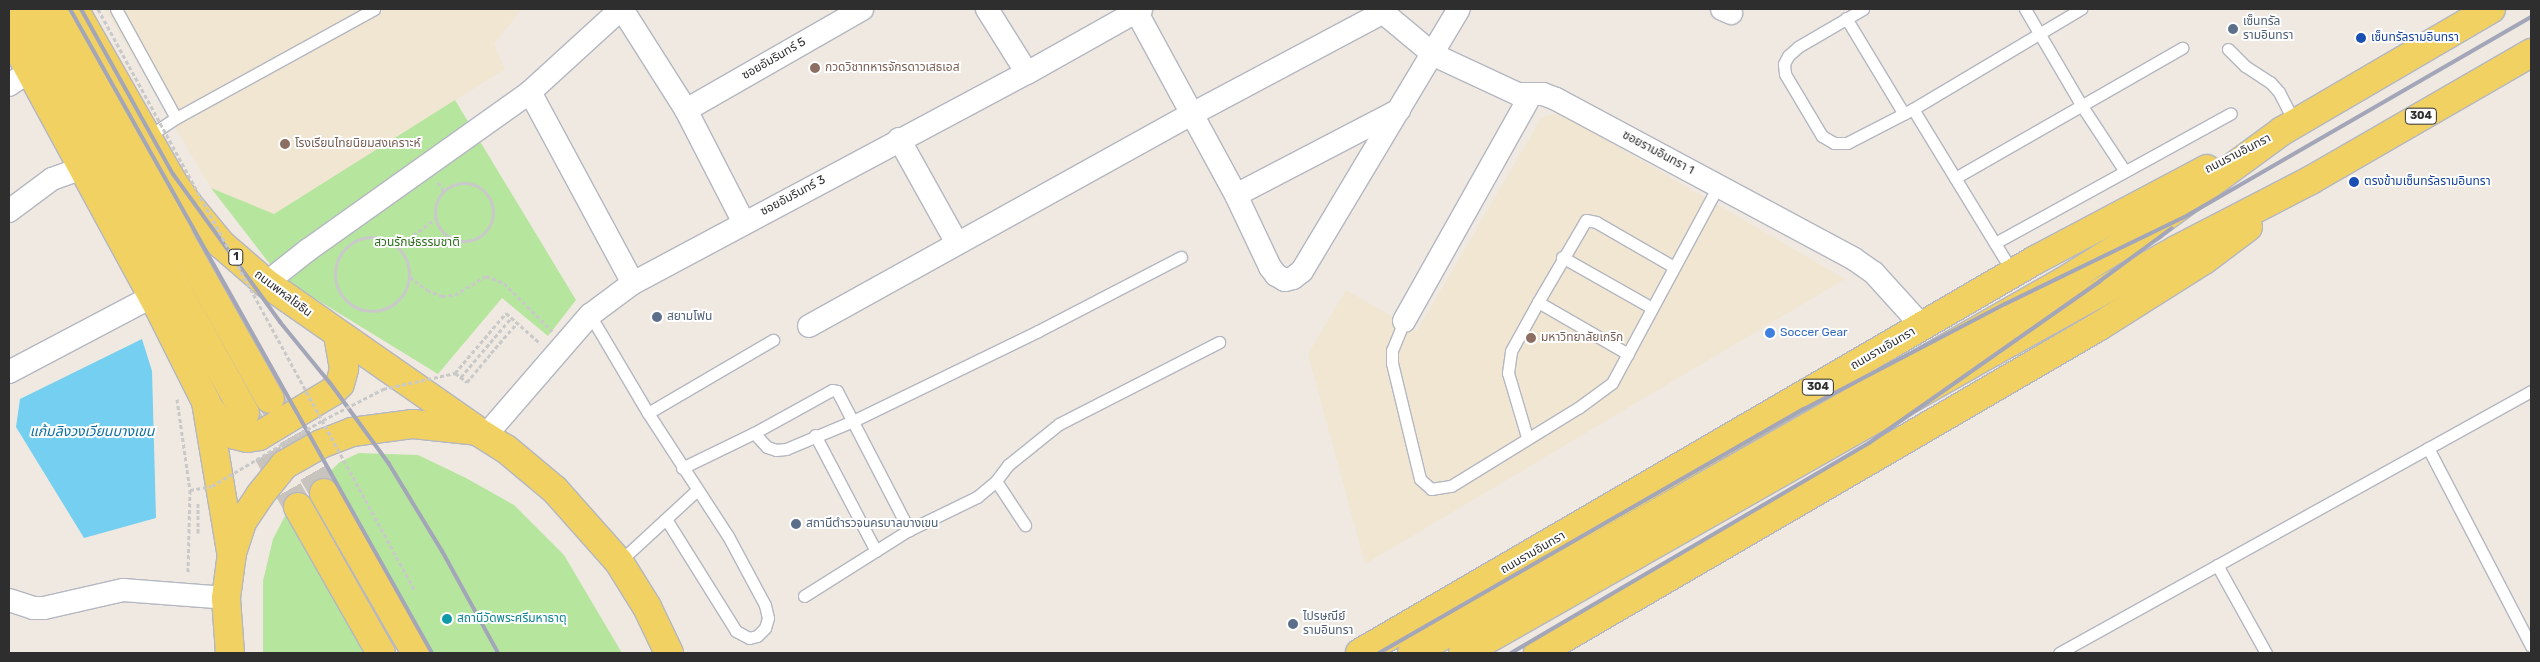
<!DOCTYPE html>
<html>
<head>
<meta charset="utf-8">
<style>
  body { margin:0 }
  #map { position:relative; width:2540px; height:662px; overflow:hidden; background:#efe9e1; font-family:Rubik,"Noto Sans Thai",sans-serif }
  div>[style] { position:absolute }
  [style*='--x'] { left:calc(var(--x)*1px); top:calc(var(--y)*1px); width:calc(var(--w)*1px); rotate:calc(var(--a)*1deg) }
  .education>* { inset:0; background:#f0e6d1 }
  .green>* { inset:0; background:#b6e59e }
  .water>* { inset:0; background:#75cff0 }
  .primary-tunnel>* { height:28px; margin-top:-14px; transform-origin:0; background:repeating-linear-gradient(90deg,#c8c4bd 0 28px,transparent 0 42px) }
  .path>* { height:3px; margin-top:-1.5px; transform-origin:0; background:repeating-linear-gradient(90deg,#c9c9c9 0 4px,transparent 0 6.5px) }
  .path>.ring { margin:-1.5px; padding:0; box-sizing:content-box; background:none; border:3px solid #c9c9c9; border-radius:50% }
  .roads { filter:drop-shadow(1px 0 #b4b7c1) drop-shadow(-1px 0 #b4b7c1) drop-shadow(0 1px #b4b7c1) drop-shadow(0 -1px #b4b7c1) }
  .service>* { height:11px; margin:-5.5px; padding:0 5.5px; transform-origin:5.5px; border-radius:5.5px; background:#fff }
  .minor>* { height:22px; margin:-11px; padding:0 11px; transform-origin:11px; border-radius:11px; background:#fff }
  .primary>* { height:28px; margin:-14px; padding:0 14px; transform-origin:14px; border-radius:14px; background:#f2d163 }
  .rail>* { height:4px; margin:-2px; padding:0 2px; transform-origin:2px; border-radius:2px; background:#a3a6b8 }
  .path-bridge>* { height:3px; margin-top:-1.5px; transform-origin:0; background:repeating-linear-gradient(90deg,#c9c9c9 0 4px,transparent 0 6.5px) }
  .dots>* { width:14px; height:14px; translate:-50% -50%; box-sizing:border-box; border:2px solid #fff; border-radius:50% }
  span { translate:-50% -50%; white-space:nowrap; text-align:center; line-height:1.15; -webkit-text-stroke:4px #fff; paint-order:stroke }
  .shield-label span { padding:1px 4px; background:#fff; border:1px solid; border-radius:4px; -webkit-text-stroke-width:0 }
  .shield-label { font-size:11px; color:#2e2e2e; font-weight:700 }
  .service-label { font-size:12px; color:#4e5e75 }
  .left { translate:0 -50%; text-align:left }
  .transit-label { font-size:12px; color:#164399 }
  .street-label { font-size:12px; color:#2e2e2e }
  .education-label { font-size:12px; color:#785e54 }
  .park-label { font-size:12px; color:#2c6e1b }
  .shop-label { font-size:12px; color:#366cbe }
  .culture-label { font-size:12px; color:#0d838f }
  .water-label { font-size:14px; color:#0d6fa3; font-style:italic }
  .frame { position:absolute; inset:0; border:10px solid #2e2e2e; pointer-events:none }
</style>
</head>
<body>
<div id="map">
  <div class="education">
    <div style="clip-path:polygon(105px 9px,522px 9px,494px 44px,505px 69px,274px 214px,211px 188px)"></div>
    <div style="clip-path:polygon(1560px 113px,1845px 279px,1365px 564px,1308px 354px,1346px 290px,1417px 331px,1542px 117px)"></div>
  </div>
  <div class="green">
    <div style="clip-path:polygon(455px 100px,576px 300px,548px 336px,502px 298px,438px 374px,280px 277px,211px 188px,274px 214px)"></div>
    <div style="clip-path:polygon(359px 453px,418px 455px,466px 478px,514px 505px,564px 555px,622px 653px,423px 653px,326px 475px,340px 462px)"></div>
    <div style="clip-path:polygon(286px 514px,365px 653px,263px 653px,263px 581px,273px 539px)"></div>
  </div>
  <div class="water">
    <div style="clip-path:polygon(142px 339px,152px 371px,156px 518px,84px 538px,16px 427px,20px 399px)"></div>
  </div>
  <div class="primary-tunnel">
    <div style="--x:271;--y:400;--w:107;--a:60.3"></div>
    <div style="--x:247;--y:417;--w:103;--a:60.5"></div>
  </div>
  <div class="path">
    <div style="--x:438;--y:182;--w:12;--a:59"></div>
    <div class="ring" style="left:435px;top:183px;width:55px;height:55px"></div>
    <div class="ring" style="left:335px;top:237px;width:71px;height:71px"></div>
    <div style="--x:398;--y:247;--w:48;--a:-37.3"></div>
    <div style="--x:410;--y:277;--w:21;--a:37"></div>
    <div style="--x:427;--y:290;--w:16;--a:22"></div>
    <div style="--x:442;--y:296;--w:13;--a:-4"></div>
    <div style="--x:455;--y:295;--w:36;--a:-32"></div>
    <div style="--x:486;--y:276;--w:19;--a:21"></div>
    <div style="--x:504;--y:283;--w:68;--a:45"></div>
    <div style="--x:491;--y:353;--w:40;--a:-49"></div>
    <div style="--x:455;--y:373;--w:79;--a:-49.6"></div>
    <div style="--x:506;--y:313;--w:45;--a:41.4"></div>
    <div style="--x:461;--y:377;--w:77;--a:-49.7"></div>
    <div style="--x:177;--y:399;--w:92;--a:81.9"></div>
    <div style="--x:190;--y:490;--w:82;--a:91.4"></div>
    <div style="--x:198;--y:503;--w:30;--a:90"></div>
  </div>
  <div class="roads">
    <div class="service">
      <div style="--x:116;--y:9;--w:124;--a:61.2"></div>
      <div style="--x:1863;--y:9;--w:75;--a:149.7"></div>
      <div style="--x:1798;--y:47;--w:13;--a:138"></div>
      <div style="--x:1788;--y:56;--w:9;--a:117"></div>
      <div style="--x:1784;--y:64;--w:10;--a:84"></div>
      <div style="--x:1785;--y:74;--w:72;--a:59.2"></div>
      <div style="--x:1822;--y:136;--w:14;--a:30"></div>
      <div style="--x:1834;--y:143;--w:13;--a:0"></div>
      <div style="--x:1847;--y:143;--w:74;--a:-27.3"></div>
      <div style="--x:1913;--y:109;--w:196;--a:-30.8"></div>
      <div style="--x:2025;--y:9;--w:113;--a:59.6"></div>
      <div style="--x:2082;--y:106;--w:77;--a:56.7"></div>
      <div style="--x:1846;--y:18;--w:112;--a:58.9"></div>
      <div style="--x:2228;--y:49;--w:24;--a:45"></div>
      <div style="--x:2245;--y:66;--w:30;--a:33"></div>
      <div style="--x:2270;--y:82;--w:13;--a:48"></div>
      <div style="--x:2279;--y:92;--w:35;--a:63"></div>
      <div style="--x:1913;--y:109;--w:192;--a:58.6"></div>
      <div style="--x:146;--y:138;--w:36;--a:-34"></div>
      <div style="--x:176;--y:118;--w:226;--a:-28.8"></div>
      <div style="--x:1955;--y:178;--w:262;--a:-29.8"></div>
      <div style="--x:1995;--y:243;--w:269;--a:-28.8"></div>
      <div style="--x:1562;--y:257;--w:103;--a:29.5"></div>
      <div style="--x:1538;--y:302;--w:95;--a:-59.7"></div>
      <div style="--x:1586;--y:220;--w:10;--a:11"></div>
      <div style="--x:1596;--y:222;--w:90;--a:30"></div>
      <div style="--x:590;--y:315;--w:114;--a:59.4"></div>
      <div style="--x:648;--y:413;--w:147;--a:57"></div>
      <div style="--x:728;--y:536;--w:78;--a:61.8"></div>
      <div style="--x:765;--y:605;--w:13;--a:77"></div>
      <div style="--x:768;--y:618;--w:10;--a:107"></div>
      <div style="--x:765;--y:628;--w:11;--a:135"></div>
      <div style="--x:757;--y:636;--w:8;--a:166"></div>
      <div style="--x:749;--y:638;--w:15;--a:-152"></div>
      <div style="--x:736;--y:631;--w:132;--a:-122"></div>
      <div style="--x:1404;--y:321;--w:31;--a:112"></div>
      <div style="--x:1392;--y:350;--w:13;--a:90"></div>
      <div style="--x:1392;--y:363;--w:119;--a:76.4"></div>
      <div style="--x:1420;--y:479;--w:15;--a:42"></div>
      <div style="--x:1431;--y:489;--w:20;--a:-9"></div>
      <div style="--x:1451;--y:486;--w:149;--a:-31.6"></div>
      <div style="--x:1578;--y:408;--w:42;--a:-36.3"></div>
      <div style="--x:1612;--y:383;--w:224;--a:-61.7"></div>
      <div style="--x:648;--y:413;--w:145;--a:-30.3"></div>
      <div style="--x:754;--y:433;--w:89;--a:-28.9"></div>
      <div style="--x:832;--y:390;--w:5;--a:11"></div>
      <div style="--x:837;--y:391;--w:157;--a:62.6"></div>
      <div style="--x:909;--y:530;--w:76;--a:-25.9"></div>
      <div style="--x:977;--y:497;--w:25;--a:-40"></div>
      <div style="--x:996;--y:481;--w:20;--a:-53"></div>
      <div style="--x:1008;--y:465;--w:65;--a:-38.8"></div>
      <div style="--x:1059;--y:424;--w:180;--a:-27.1"></div>
      <div style="--x:815;--y:435;--w:131;--a:62.3"></div>
      <div style="--x:1527;--y:437;--w:67;--a:-106.5"></div>
      <div style="--x:1508;--y:373;--w:22;--a:-82"></div>
      <div style="--x:1511;--y:351;--w:56;--a:-61.1"></div>
      <div style="--x:1538;--y:302;--w:104;--a:30"></div>
      <div style="--x:2428;--y:448;--w:223;--a:62.5"></div>
      <div style="--x:682;--y:468;--w:80;--a:-25.9"></div>
      <div style="--x:754;--y:433;--w:19;--a:47"></div>
      <div style="--x:767;--y:447;--w:9;--a:18"></div>
      <div style="--x:776;--y:450;--w:10;--a:-6"></div>
      <div style="--x:786;--y:449;--w:73;--a:-22.7"></div>
      <div style="--x:853;--y:421;--w:206;--a:-25.9"></div>
      <div style="--x:1038;--y:331;--w:161;--a:-27.4"></div>
      <div style="--x:996;--y:481;--w:53;--a:56.6"></div>
      <div style="--x:619;--y:562;--w:106;--a:-42.7"></div>
      <div style="--x:2217;--y:565;--w:101;--a:60.9"></div>
      <div style="--x:804;--y:596;--w:124;--a:-32.2"></div>
      <div style="--x:2059;--y:653;--w:540;--a:-29.03"></div>
    </div>
    <div class="minor">
      <div style="--x:622;--y:9;--w:120;--a:57.6"></div>
      <div style="--x:686;--y:110;--w:127;--a:62.8"></div>
      <div style="--x:987;--y:9;--w:75;--a:58"></div>
      <div style="--x:1379;--y:9;--w:72;--a:39.9"></div>
      <div style="--x:1434;--y:55;--w:93;--a:24.9"></div>
      <div style="--x:1518;--y:94;--w:25;--a:0"></div>
      <div style="--x:1543;--y:94;--w:14;--a:21"></div>
      <div style="--x:1556;--y:99;--w:338;--a:28.2"></div>
      <div style="--x:1854;--y:259;--w:24;--a:35"></div>
      <div style="--x:1874;--y:273;--w:72;--a:47.8"></div>
      <div style="--x:1722;--y:9;--w:10;--a:24"></div>
      <div style="--x:1136;--y:11;--w:209;--a:61.5"></div>
      <div style="--x:1236;--y:195;--w:80;--a:64.7"></div>
      <div style="--x:1270;--y:267;--w:10;--a:53"></div>
      <div style="--x:1276;--y:275;--w:10;--a:29"></div>
      <div style="--x:1285;--y:280;--w:8;--a:-14"></div>
      <div style="--x:1293;--y:278;--w:11;--a:-38"></div>
      <div style="--x:1302;--y:271;--w:305;--a:-59.1"></div>
      <div style="--x:9;--y:85;--w:25;--a:-34"></div>
      <div style="--x:530;--y:92;--w:217;--a:61.7"></div>
      <div style="--x:686;--y:110;--w:203;--a:-29.8"></div>
      <div style="--x:899;--y:139;--w:119;--a:60.9"></div>
      <div style="--x:1236;--y:195;--w:184;--a:-27.5"></div>
      <div style="--x:9;--y:211;--w:54;--a:-36.7"></div>
      <div style="--x:52;--y:179;--w:32;--a:-20"></div>
      <div style="--x:266;--y:283;--w:53;--a:-38.2"></div>
      <div style="--x:308;--y:250;--w:272;--a:-35.4"></div>
      <div style="--x:530;--y:92;--w:123;--a:-42.4"></div>
      <div style="--x:1404;--y:321;--w:259;--a:-60.7"></div>
      <div style="--x:809;--y:326;--w:438;--a:-29"></div>
      <div style="--x:1192;--y:114;--w:215;--a:-28"></div>
      <div style="--x:9;--y:372;--w:163;--a:-27.8"></div>
      <div style="--x:486;--y:435;--w:159;--a:-49.1"></div>
      <div style="--x:590;--y:315;--w:54;--a:-36.7"></div>
      <div style="--x:633;--y:283;--w:446;--a:-28.1"></div>
      <div style="--x:1027;--y:73;--w:131;--a:-29.3"></div>
      <div style="--x:9;--y:600;--w:25;--a:18"></div>
      <div style="--x:33;--y:608;--w:11;--a:0"></div>
      <div style="--x:44;--y:608;--w:81;--a:-12.8"></div>
      <div style="--x:123;--y:590;--w:103;--a:4.4"></div>
    </div>
    <div class="primary">
      <div style="--x:21;--y:9;--w:462;--a:61"></div>
      <div style="--x:51;--y:9;--w:447;--a:60.7"></div>
      <div style="--x:74;--y:9;--w:198;--a:60.3"></div>
      <div style="--x:172;--y:181;--w:28;--a:55"></div>
      <div style="--x:188;--y:204;--w:52;--a:50.5"></div>
      <div style="--x:221;--y:244;--w:60;--a:40.9"></div>
      <div style="--x:266;--y:283;--w:254;--a:34.9"></div>
      <div style="--x:9;--y:32;--w:323;--a:61.5"></div>
      <div style="--x:163;--y:316;--w:96;--a:63.4"></div>
      <div style="--x:206;--y:402;--w:151;--a:80.5"></div>
      <div style="--x:207;--y:405;--w:27;--a:54"></div>
      <div style="--x:223;--y:427;--w:14;--a:34"></div>
      <div style="--x:235;--y:435;--w:12;--a:14"></div>
      <div style="--x:247;--y:438;--w:12;--a:-9"></div>
      <div style="--x:259;--y:436;--w:85;--a:-31.1"></div>
      <div style="--x:332;--y:392;--w:11;--a:-45"></div>
      <div style="--x:340;--y:384;--w:16;--a:-75"></div>
      <div style="--x:344;--y:369;--w:35;--a:-100"></div>
      <div style="--x:324;--y:493;--w:185;--a:60.1"></div>
      <div style="--x:298;--y:507;--w:168;--a:60.4"></div>
      <div style="--x:230;--y:653;--w:55;--a:-94.2"></div>
      <div style="--x:226;--y:598;--w:45;--a:-82.4"></div>
      <div style="--x:232;--y:553;--w:33;--a:-72"></div>
      <div style="--x:242;--y:522;--w:32;--a:-56"></div>
      <div style="--x:260;--y:495;--w:38;--a:-51"></div>
      <div style="--x:284;--y:465;--w:43;--a:-29.6"></div>
      <div style="--x:321;--y:444;--w:33;--a:-21"></div>
      <div style="--x:352;--y:432;--w:62;--a:-7.5"></div>
      <div style="--x:413;--y:424;--w:64;--a:6.2"></div>
      <div style="--x:477;--y:431;--w:34;--a:32"></div>
      <div style="--x:506;--y:449;--w:64;--a:39.9"></div>
      <div style="--x:555;--y:490;--w:96;--a:48.4"></div>
      <div style="--x:619;--y:562;--w:53;--a:58.1"></div>
      <div style="--x:647;--y:607;--w:51;--a:64.4"></div>
      <div style="--x:1360;--y:653;--w:783;--a:-30.2"></div>
      <div style="--x:2037;--y:259;--w:192;--a:-27.9"></div>
      <div style="--x:1412;--y:653;--w:753;--a:-29.7"></div>
      <div style="--x:2066;--y:280;--w:100;--a:-31.9"></div>
      <div style="--x:2151;--y:227;--w:162;--a:-36.2"></div>
      <div style="--x:2282;--y:131;--w:242;--a:-30.3"></div>
      <div style="--x:1463;--y:653;--w:611;--a:-29.63"></div>
      <div style="--x:1994;--y:351;--w:208;--a:-29"></div>
      <div style="--x:2176;--y:250;--w:152;--a:-27.4"></div>
      <div style="--x:2311;--y:180;--w:254;--a:-30"></div>
      <div style="--x:1538;--y:653;--w:648;--a:-30.21"></div>
      <div style="--x:2098;--y:327;--w:125;--a:-32.3"></div>
      <div style="--x:2204;--y:260;--w:55;--a:-36.9"></div>
    </div>
  </div>
  <div class="rail">
    <div style="--x:70;--y:9;--w:739;--a:60.66"></div>
    <div style="--x:81;--y:9;--w:189;--a:60.9"></div>
    <div style="--x:173;--y:174;--w:183;--a:54.1"></div>
    <div style="--x:280;--y:322;--w:79;--a:50.7"></div>
    <div style="--x:330;--y:383;--w:100;--a:53.9"></div>
    <div style="--x:389;--y:464;--w:102;--a:58.7"></div>
    <div style="--x:442;--y:551;--w:116;--a:61.2"></div>
    <div style="--x:1379;--y:653;--w:490;--a:-29.9"></div>
    <div style="--x:1804;--y:409;--w:227;--a:-27.6"></div>
    <div style="--x:2005;--y:304;--w:203;--a:-25.9"></div>
    <div style="--x:2188;--y:215;--w:396;--a:-30"></div>
    <div style="--x:1511;--y:653;--w:415;--a:-30.4"></div>
    <div style="--x:1869;--y:443;--w:282;--a:-35"></div>
    <div style="--x:2100;--y:281;--w:89;--a:-36.4"></div>
  </div>
  <div class="path-bridge">
    <div style="--x:98;--y:9;--w:663;--a:61.42"></div>
    <div style="--x:190;--y:490;--w:22;--a:-10"></div>
    <div style="--x:212;--y:486;--w:129;--a:-30.7"></div>
    <div style="--x:323;--y:420;--w:68;--a:-27.3"></div>
    <div style="--x:383;--y:389;--w:74;--a:-12.5"></div>
    <div style="--x:455;--y:373;--w:15;--a:37"></div>
    <div style="--x:467;--y:382;--w:38;--a:-50"></div>
  </div>
  <div class="dots">
    <div style="left:2233px;top:29px;background:#5c6f8a"></div>
    <div style="left:2361px;top:38px;background:#1a4fb4"></div>
    <div style="left:815px;top:68px;background:#8d6e63"></div>
    <div style="left:285px;top:144px;background:#8d6e63"></div>
    <div style="left:2354px;top:182px;background:#1a4fb4"></div>
    <div style="left:657px;top:317px;background:#5c6f8a"></div>
    <div style="left:1770px;top:333px;background:#3f7fe0"></div>
    <div style="left:1531px;top:338px;background:#8d6e63"></div>
    <div style="left:796px;top:524px;background:#5c6f8a"></div>
    <div style="left:447px;top:619px;background:#0f9aa8"></div>
    <div style="left:1293px;top:624px;background:#5c6f8a"></div>
  </div>
  <div class="shield-label">
    <span style="left:2421px;top:116px">304</span>
    <span style="left:236px;top:257px">1</span>
    <span style="left:1818px;top:387px">304</span>
  </div>
  <div class="service-label">
    <span class="left" style="left:2243px;top:29px">เซ็นทรัล<br>รามอินทรา</span>
    <span class="left" style="left:667px;top:317px">สยามโฟน</span>
    <span class="left" style="left:806px;top:524px">สถานีตำรวจนครบาลบางเขน</span>
    <span class="left" style="left:1303px;top:624px">ไปรษณีย์<br>รามอินทรา</span>
  </div>
  <div class="transit-label">
    <span class="left" style="left:2371px;top:38px">เซ็นทรัลรามอินทรา</span>
    <span class="left" style="left:2364px;top:182px">ตรงข้ามเซ็นทรัลรามอินทรา</span>
  </div>
  <div class="street-label">
    <span style="left:774px;top:59px;rotate:-30deg">ซอยอัมรินทร์ 5</span>
    <span style="left:1658px;top:153px;rotate:28deg">ซอยรามอินทรา 1</span>
    <span style="left:2238px;top:154px;rotate:-27deg">ถนนรามอินทรา</span>
    <span style="left:793px;top:196px;rotate:-28deg">ซอยอัมรินทร์ 3</span>
    <span style="left:283px;top:294px;rotate:37deg">ถนนพหลโยธิน</span>
    <span style="left:1883px;top:349px;rotate:-30deg">ถนนรามอินทรา</span>
    <span style="left:1533px;top:553px;rotate:-30deg">ถนนรามอินทรา</span>
  </div>
  <div class="education-label">
    <span class="left" style="left:825px;top:68px">กวดวิชาทหารจักรดาวเสธเอส</span>
    <span class="left" style="left:295px;top:144px">โรงเรียนไทยนิยมสงเคราะห์</span>
    <span class="left" style="left:1541px;top:338px">มหาวิทยาลัยเกริก</span>
  </div>
  <div class="park-label">
    <span style="left:417px;top:243px">สวนรักษ์ธรรมชาติ</span>
  </div>
  <div class="shop-label">
    <span class="left" style="left:1780px;top:333px">Soccer Gear</span>
  </div>
  <div class="culture-label">
    <span class="left" style="left:457px;top:619px">สถานีวัดพระศรีมหาธาตุ</span>
  </div>
  <div class="water-label">
    <span style="left:92px;top:432px">แก้มลิงวงเวียนบางเขน</span>
  </div>
  <div class="frame"></div>
</div>
</body>
</html>
